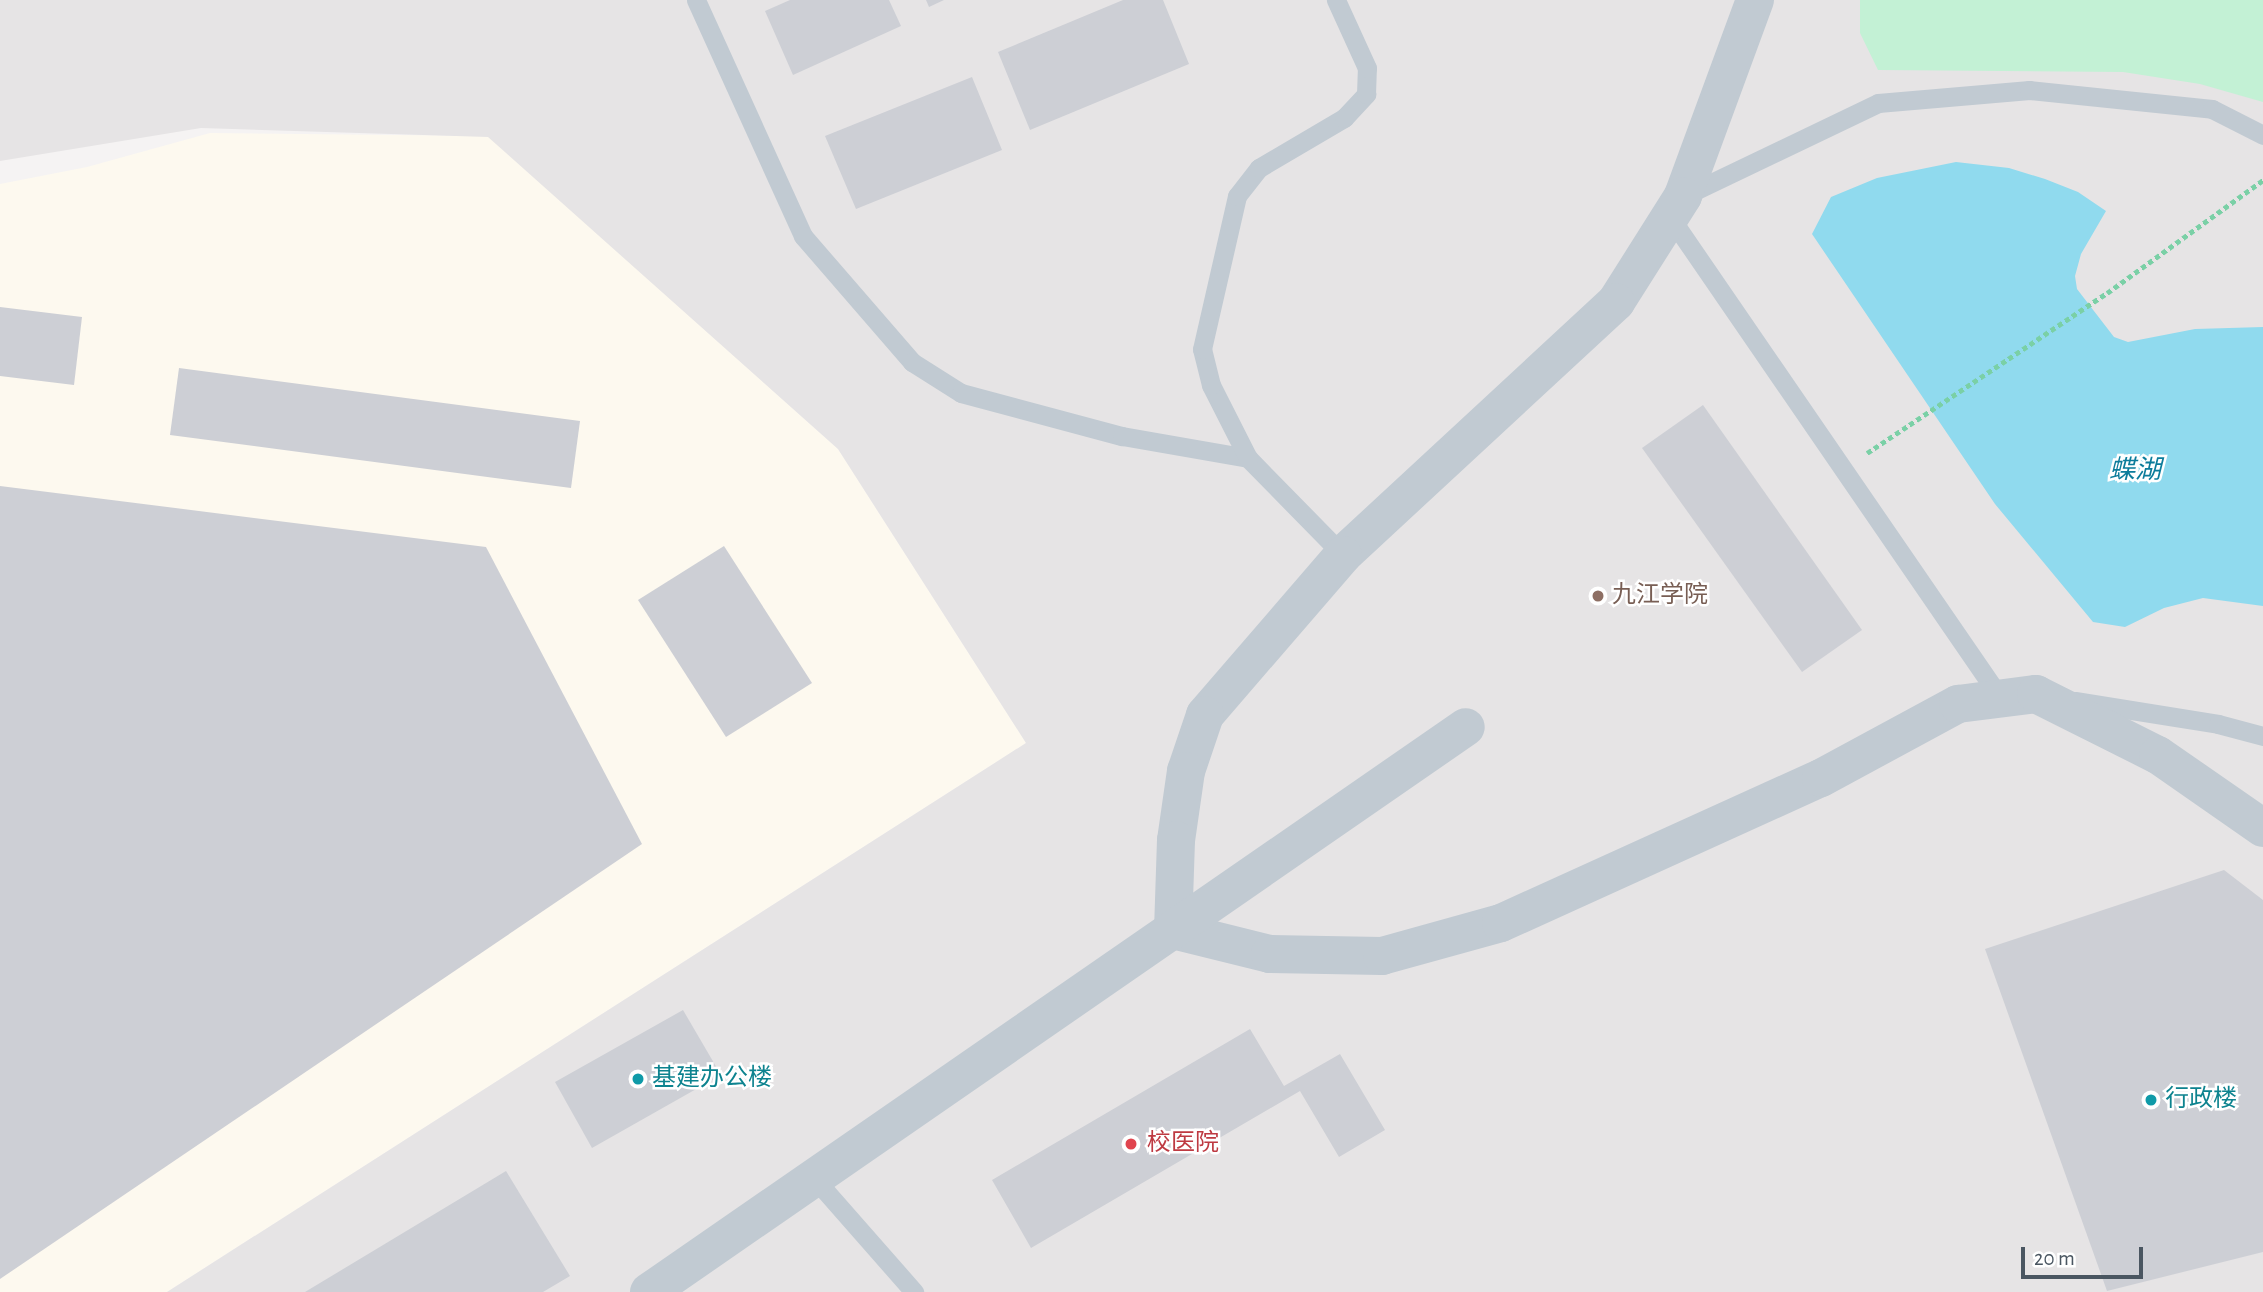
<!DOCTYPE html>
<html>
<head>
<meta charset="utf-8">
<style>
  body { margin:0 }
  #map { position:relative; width:2263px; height:1292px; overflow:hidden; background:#f5f3f3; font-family:"Alegreya Sans","Noto Sans SC",sans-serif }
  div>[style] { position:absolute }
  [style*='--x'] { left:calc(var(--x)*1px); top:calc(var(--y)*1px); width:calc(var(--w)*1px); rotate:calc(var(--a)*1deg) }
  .commercial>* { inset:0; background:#fdf9ef }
  .education>* { inset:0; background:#e6e4e5 }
  .green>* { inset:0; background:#c3f1d5 }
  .water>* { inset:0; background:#90daee }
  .building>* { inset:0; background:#cdcfd5 }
  .path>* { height:4.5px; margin-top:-2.25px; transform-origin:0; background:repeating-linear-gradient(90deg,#7ad0a6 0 5px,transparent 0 8.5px) }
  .lane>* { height:19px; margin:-9.5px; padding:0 9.5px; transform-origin:9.5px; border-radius:9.5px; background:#c1cad2 }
  .street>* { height:38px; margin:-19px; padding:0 19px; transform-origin:19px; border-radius:19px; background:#c1cad2 }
  .dots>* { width:19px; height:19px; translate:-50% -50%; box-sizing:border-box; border:4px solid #fff; border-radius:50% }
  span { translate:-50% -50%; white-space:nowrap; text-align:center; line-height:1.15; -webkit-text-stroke:5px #fff; paint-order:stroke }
  .education-label { font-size:24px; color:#785e54 }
  .left { translate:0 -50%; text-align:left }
  .culture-label { font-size:24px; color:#0d838f }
  .health-label { font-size:24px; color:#be3a42 }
  .water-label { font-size:26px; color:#0c7c9b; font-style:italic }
  .scale { position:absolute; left:2021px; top:1247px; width:122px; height:32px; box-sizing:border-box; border:4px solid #4a5661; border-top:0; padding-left:9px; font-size:21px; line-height:24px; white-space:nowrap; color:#4a5661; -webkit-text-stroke:5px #fff; paint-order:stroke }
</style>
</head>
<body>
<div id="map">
  <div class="commercial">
    <div style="clip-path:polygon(210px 133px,488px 136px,838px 449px,1026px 743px,167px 1292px,0 1292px,0 184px,87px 167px)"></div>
  </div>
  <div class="education">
    <div style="clip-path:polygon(0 0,2263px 0,2263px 1292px,167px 1292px,1026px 743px,838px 449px,488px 137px,201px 128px,0 161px)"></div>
  </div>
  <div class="green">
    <div style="clip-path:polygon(1860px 0,2263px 0,2263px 102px,2200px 84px,2123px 72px,1878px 70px,1860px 33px)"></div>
  </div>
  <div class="water">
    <div style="clip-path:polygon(1956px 162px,2009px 168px,2045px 179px,2078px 192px,2106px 211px,2081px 254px,2075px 276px,2077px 289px,2114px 337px,2128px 342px,2195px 329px,2263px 327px,2263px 606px,2203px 598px,2164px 608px,2125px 627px,2093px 622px,1995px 504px,1812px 234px,1831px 197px,1877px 178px)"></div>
  </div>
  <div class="building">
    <div style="clip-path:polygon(790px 0,889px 0,901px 26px,793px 75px,765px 11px)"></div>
    <div style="clip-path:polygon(926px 0,944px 0,929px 7px)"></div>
    <div style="clip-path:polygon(1123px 0,1163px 0,1189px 64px,1030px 130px,998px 52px)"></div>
    <div style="clip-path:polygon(972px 77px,1002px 150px,856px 209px,825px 136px)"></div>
    <div style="clip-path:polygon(0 307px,82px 317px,74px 385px,0 376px)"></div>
    <div style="clip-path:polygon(179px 368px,580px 421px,571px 488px,170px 435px)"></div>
    <div style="clip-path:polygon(1703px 405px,1862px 630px,1802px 672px,1642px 448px)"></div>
    <div style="clip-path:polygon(0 486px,486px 547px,642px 844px,0 1279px)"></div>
    <div style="clip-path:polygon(724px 546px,812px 683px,726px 737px,638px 600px)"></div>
    <div style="clip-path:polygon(2224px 870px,2263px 900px,2263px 1252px,2107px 1291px,1985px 949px)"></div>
    <div style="clip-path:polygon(683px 1010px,721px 1075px,592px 1148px,555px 1082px)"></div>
    <div style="clip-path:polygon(1250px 1029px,1284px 1086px,1340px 1054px,1385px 1130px,1339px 1157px,1300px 1091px,1031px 1248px,992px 1180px)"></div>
    <div style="clip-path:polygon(506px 1171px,570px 1276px,543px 1292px,305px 1292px)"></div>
  </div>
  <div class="path">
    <div style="--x:1867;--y:453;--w:288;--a:-33.7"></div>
    <div style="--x:2107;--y:293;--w:193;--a:-35.9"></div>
  </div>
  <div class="lane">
    <div style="--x:696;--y:0;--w:259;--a:65.6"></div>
    <div style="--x:803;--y:236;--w:167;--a:49.1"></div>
    <div style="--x:912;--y:362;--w:58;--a:32.3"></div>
    <div style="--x:961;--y:393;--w:167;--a:15"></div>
    <div style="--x:1122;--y:436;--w:128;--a:9.9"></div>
    <div style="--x:1248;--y:458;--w:136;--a:45.6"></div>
    <div style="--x:1684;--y:196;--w:215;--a:-25.6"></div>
    <div style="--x:1878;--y:103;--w:152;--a:-4.9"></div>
    <div style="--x:2029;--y:90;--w:184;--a:5.9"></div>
    <div style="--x:2212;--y:109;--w:57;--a:27"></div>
    <div style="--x:1670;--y:217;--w:585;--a:55.52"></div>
    <div style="--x:1248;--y:458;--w:82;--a:-116.9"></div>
    <div style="--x:1211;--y:385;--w:37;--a:-104"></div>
    <div style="--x:1202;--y:349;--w:157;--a:-77.1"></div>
    <div style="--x:1237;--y:196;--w:36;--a:-52"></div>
    <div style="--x:1259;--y:168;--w:99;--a:-30.5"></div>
    <div style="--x:1344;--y:118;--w:33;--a:-47"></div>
    <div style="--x:1366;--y:94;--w:26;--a:-88"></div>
    <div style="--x:1367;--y:68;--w:75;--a:-114.5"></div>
    <div style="--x:2075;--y:701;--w:145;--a:9.1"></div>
    <div style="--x:2218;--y:724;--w:47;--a:14.9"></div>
    <div style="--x:814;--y:1178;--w:152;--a:48.7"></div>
  </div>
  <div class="street">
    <div style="--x:1755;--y:0;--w:209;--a:110.2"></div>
    <div style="--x:1683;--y:196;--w:125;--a:122.3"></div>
    <div style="--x:1616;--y:302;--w:372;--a:137.2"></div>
    <div style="--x:1343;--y:555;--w:211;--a:130.8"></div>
    <div style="--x:1205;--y:715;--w:59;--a:108.7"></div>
    <div style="--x:1186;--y:771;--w:70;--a:98.2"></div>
    <div style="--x:1176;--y:840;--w:90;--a:91.9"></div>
    <div style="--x:1173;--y:930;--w:100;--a:13.9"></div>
    <div style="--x:1270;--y:954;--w:112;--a:1"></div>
    <div style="--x:1382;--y:956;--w:123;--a:-15.5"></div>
    <div style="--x:1501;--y:923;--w:351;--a:-24.4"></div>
    <div style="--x:1821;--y:778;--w:156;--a:-28.4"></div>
    <div style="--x:1958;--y:704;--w:79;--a:-7.3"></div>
    <div style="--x:2036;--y:694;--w:136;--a:26.6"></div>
    <div style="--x:2158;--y:755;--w:128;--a:34.8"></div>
    <div style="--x:649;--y:1292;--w:993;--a:-34.67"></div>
  </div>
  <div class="dots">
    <div style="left:1598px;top:596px;background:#8d6e63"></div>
    <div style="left:638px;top:1079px;background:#0f9aa8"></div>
    <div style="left:2151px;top:1100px;background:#0f9aa8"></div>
    <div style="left:1131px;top:1144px;background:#e0444e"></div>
  </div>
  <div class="education-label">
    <span class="left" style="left:1612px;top:596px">九江学院</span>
  </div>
  <div class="culture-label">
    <span class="left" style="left:652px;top:1079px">基建办公楼</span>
    <span class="left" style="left:2165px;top:1100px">行政楼</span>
  </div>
  <div class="health-label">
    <span class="left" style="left:1147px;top:1144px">校医院</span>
  </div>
  <div class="water-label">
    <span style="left:2135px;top:471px">蝶湖</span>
  </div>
  <div class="scale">20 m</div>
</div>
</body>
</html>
